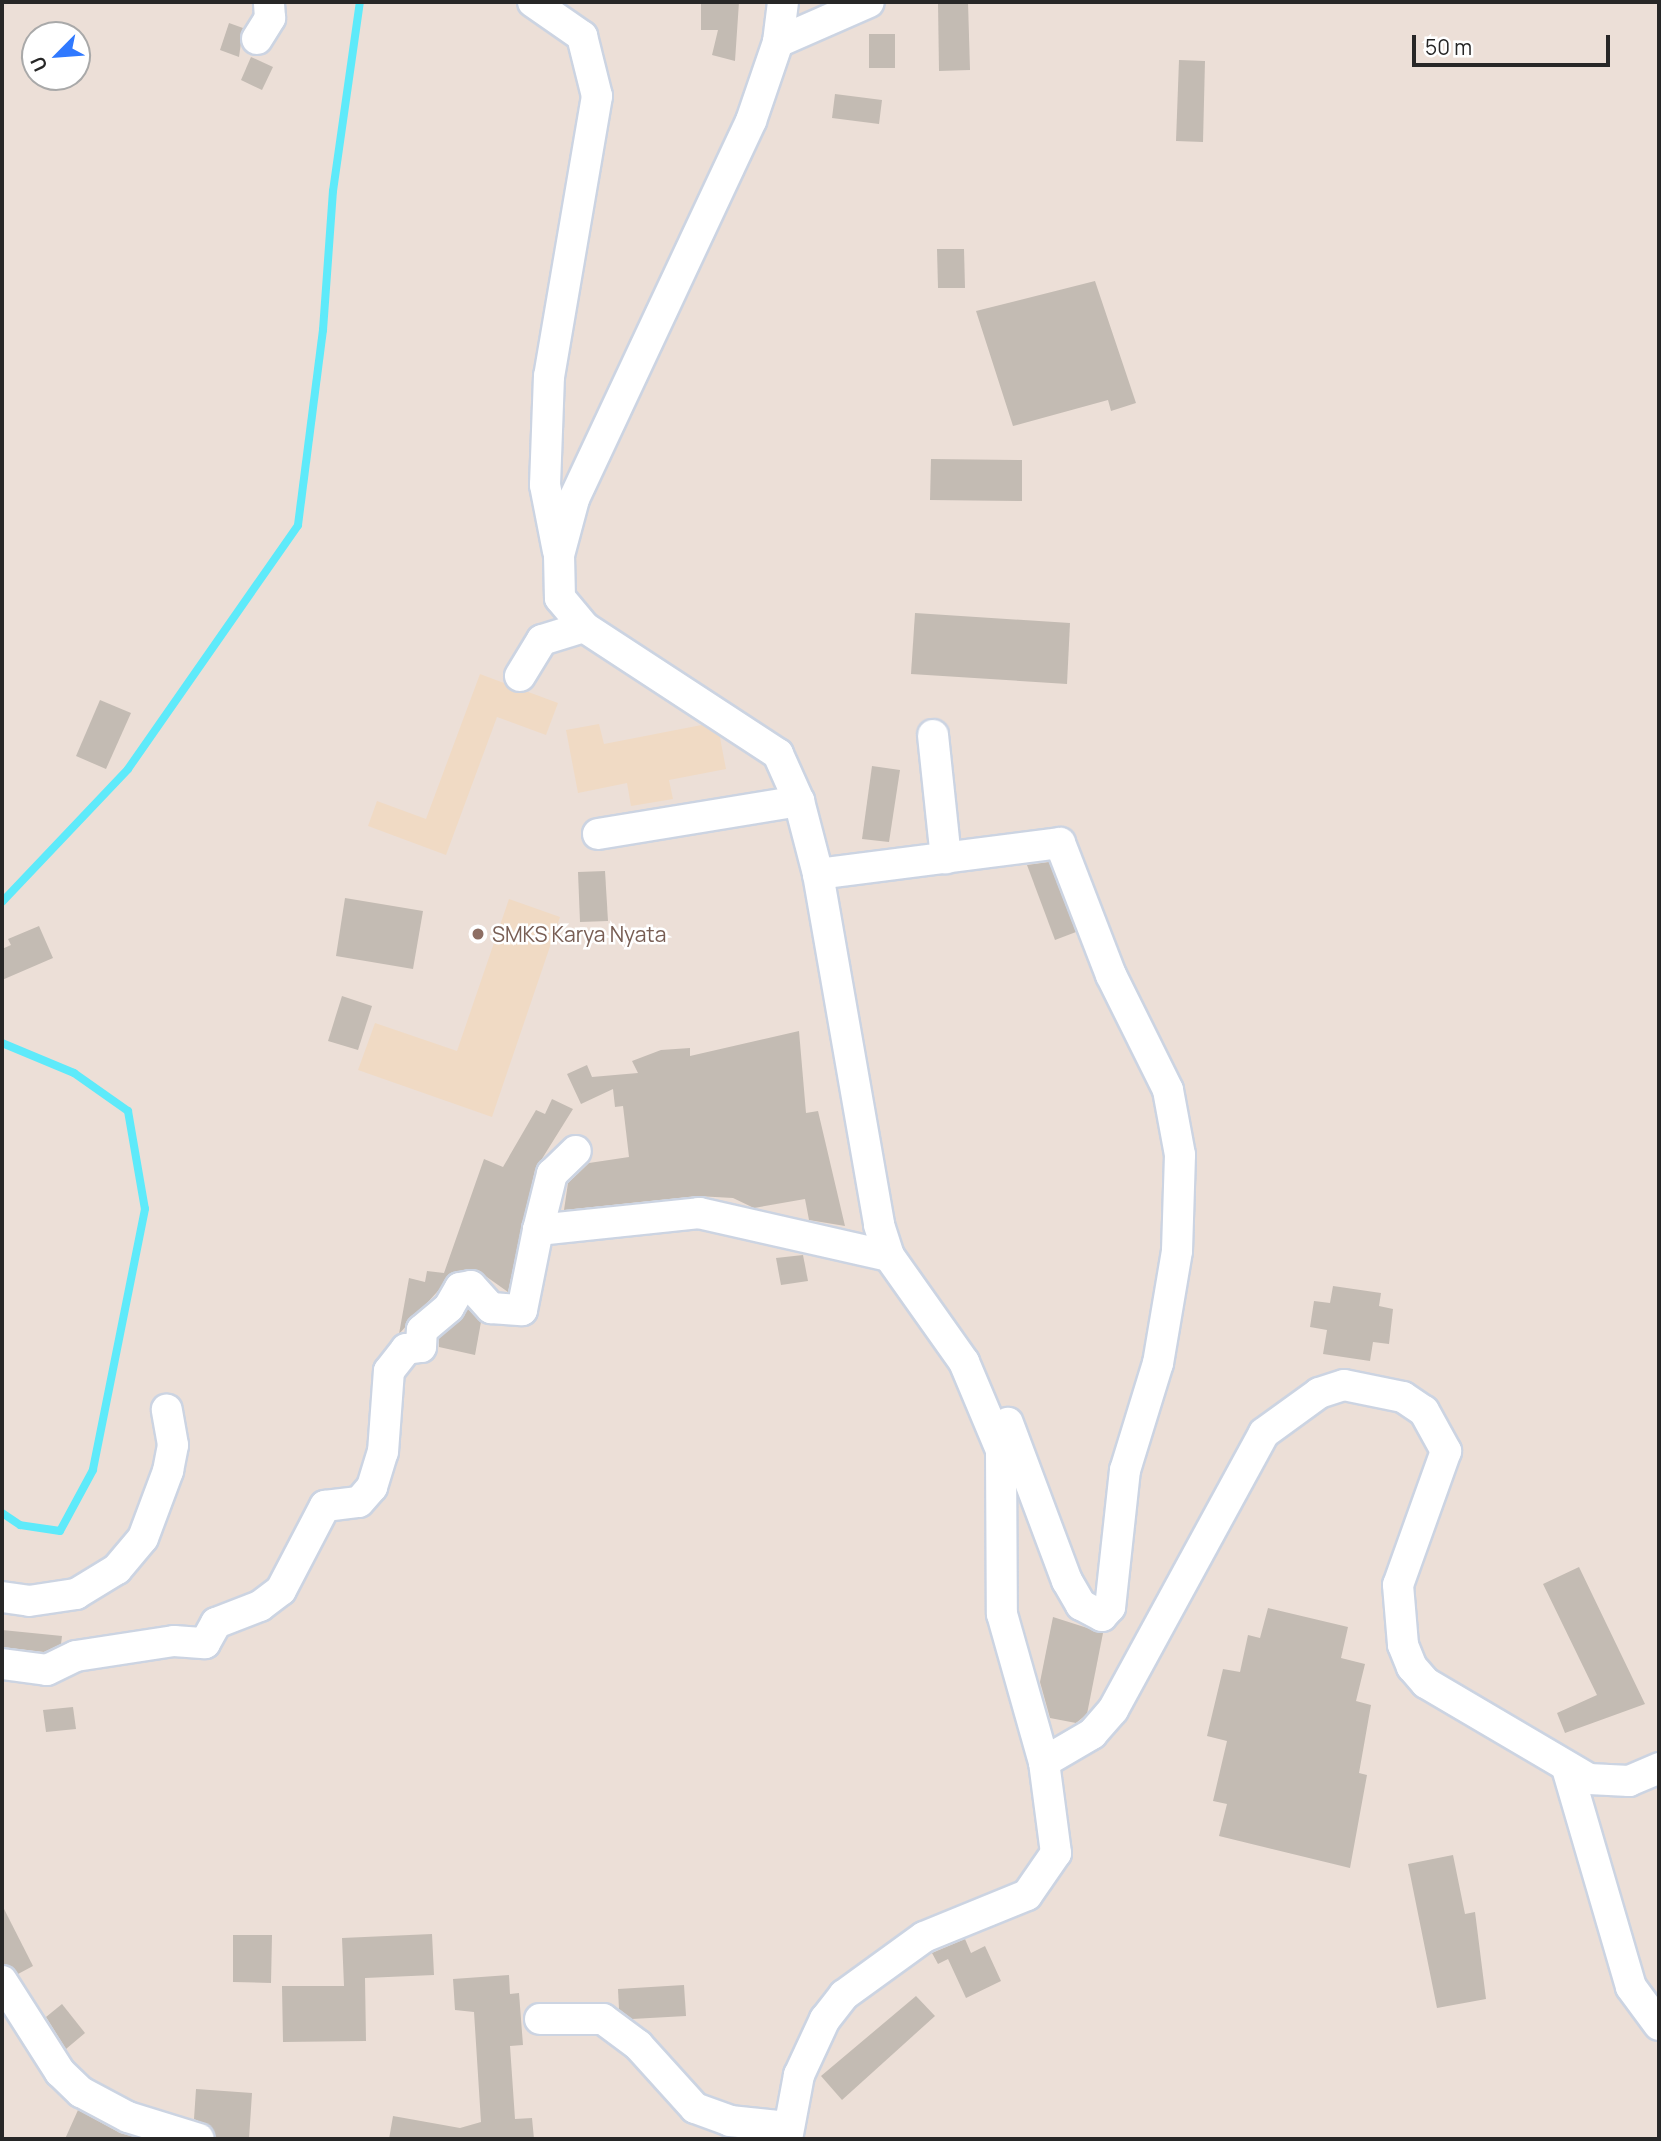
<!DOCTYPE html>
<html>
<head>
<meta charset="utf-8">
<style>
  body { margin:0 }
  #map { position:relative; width:1661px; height:2141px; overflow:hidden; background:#ecdfd7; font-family:Manrope,sans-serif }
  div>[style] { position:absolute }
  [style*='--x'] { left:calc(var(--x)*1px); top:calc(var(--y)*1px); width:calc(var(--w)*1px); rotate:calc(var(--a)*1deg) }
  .education>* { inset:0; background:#f0dac4 }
  .stream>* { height:8px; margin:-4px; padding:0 4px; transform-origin:4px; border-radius:4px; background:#5eeafa }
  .building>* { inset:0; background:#c3bbb3 }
  .roads { filter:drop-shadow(2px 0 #ccd4e2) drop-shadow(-2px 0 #ccd4e2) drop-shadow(0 2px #ccd4e2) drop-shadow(0 -2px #ccd4e2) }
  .minor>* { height:30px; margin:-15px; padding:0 15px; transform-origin:15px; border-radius:15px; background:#fff }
  .dots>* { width:19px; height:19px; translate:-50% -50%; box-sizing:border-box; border:4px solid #fff; border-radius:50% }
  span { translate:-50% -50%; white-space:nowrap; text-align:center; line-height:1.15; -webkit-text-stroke:5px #fff; paint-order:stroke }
  .education-label { font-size:21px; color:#785e54 }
  .left { translate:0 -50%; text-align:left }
  .frame { position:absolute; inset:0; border:4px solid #272727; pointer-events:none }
  .north { position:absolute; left:21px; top:21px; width:70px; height:70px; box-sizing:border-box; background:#fff; border:2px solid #a9a9a9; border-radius:50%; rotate:245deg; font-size:19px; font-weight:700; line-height:28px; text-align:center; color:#272727 }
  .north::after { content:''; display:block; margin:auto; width:24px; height:32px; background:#3079ff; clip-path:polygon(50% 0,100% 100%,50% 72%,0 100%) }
  .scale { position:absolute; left:1412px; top:35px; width:198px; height:32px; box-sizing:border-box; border:4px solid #272727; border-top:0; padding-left:9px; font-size:21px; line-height:24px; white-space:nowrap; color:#272727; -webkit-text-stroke:5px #fff; paint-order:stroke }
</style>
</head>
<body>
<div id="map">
  <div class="education">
    <div style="clip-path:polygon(480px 674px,558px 703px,546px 735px,497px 717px,446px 855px,368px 826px,377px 801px,426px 819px)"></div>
    <div style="clip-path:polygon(717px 722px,726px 769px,669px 780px,673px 799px,631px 806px,627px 783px,578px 793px,566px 730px,599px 724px,604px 744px)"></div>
    <div style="clip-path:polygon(509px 899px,560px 917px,492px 1117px,358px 1070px,375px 1023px,457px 1051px)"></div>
  </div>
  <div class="stream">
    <div style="--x:2;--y:902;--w:183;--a:-46.5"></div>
    <div style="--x:128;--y:769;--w:297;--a:-55.1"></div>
    <div style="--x:298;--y:525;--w:197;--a:-82.7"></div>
    <div style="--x:323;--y:330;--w:139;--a:-85.9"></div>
    <div style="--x:333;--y:191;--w:191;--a:-81.9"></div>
    <div style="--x:2;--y:1043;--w:78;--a:22.6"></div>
    <div style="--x:74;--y:1073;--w:66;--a:35.1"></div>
    <div style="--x:128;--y:1111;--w:99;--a:80.2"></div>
    <div style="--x:145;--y:1209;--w:266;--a:101.3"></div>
    <div style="--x:93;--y:1470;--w:69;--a:118.4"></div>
    <div style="--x:60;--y:1531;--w:40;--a:-171.5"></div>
    <div style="--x:20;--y:1525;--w:22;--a:-146"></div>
  </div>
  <div class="building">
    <div style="clip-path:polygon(701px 2px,739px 2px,735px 61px,712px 55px,718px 30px,701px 30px)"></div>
    <div style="clip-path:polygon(938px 2px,968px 2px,970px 70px,939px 71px)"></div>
    <div style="clip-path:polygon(229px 23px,243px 28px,239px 57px,220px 50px)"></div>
    <div style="clip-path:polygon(869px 34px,895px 34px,895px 68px,869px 68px)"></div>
    <div style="clip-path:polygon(251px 57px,273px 67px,262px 90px,241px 80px)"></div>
    <div style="clip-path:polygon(1179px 60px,1205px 61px,1203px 142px,1176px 141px)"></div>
    <div style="clip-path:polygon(835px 94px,882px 100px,879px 124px,832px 118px)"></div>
    <div style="clip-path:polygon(937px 249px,964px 249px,965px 288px,938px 288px)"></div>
    <div style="clip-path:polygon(1095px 281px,1136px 403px,1111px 411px,1108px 400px,1013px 426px,976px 311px)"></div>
    <div style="clip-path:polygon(931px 459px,1022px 460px,1022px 501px,930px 500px)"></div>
    <div style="clip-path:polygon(915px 613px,1070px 623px,1067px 684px,911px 674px)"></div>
    <div style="clip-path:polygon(100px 700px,131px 713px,106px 769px,76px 756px)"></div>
    <div style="clip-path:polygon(872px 766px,900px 770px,889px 842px,862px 839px)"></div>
    <div style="clip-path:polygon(1049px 862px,1076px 932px,1055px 940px,1027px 865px)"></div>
    <div style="clip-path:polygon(605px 871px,608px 921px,580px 922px,578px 872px)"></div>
    <div style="clip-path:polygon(345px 898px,423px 911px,413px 969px,336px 956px)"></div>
    <div style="clip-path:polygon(39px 926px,53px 958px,2px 980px,2px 949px,11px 945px,8px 939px)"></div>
    <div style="clip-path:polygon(342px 996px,372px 1006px,358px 1050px,328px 1041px)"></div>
    <div style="clip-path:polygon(799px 1031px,806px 1113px,818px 1111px,845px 1226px,809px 1220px,805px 1199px,754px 1208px,733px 1198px,697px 1196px,564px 1210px,568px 1183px,589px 1163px,629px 1157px,623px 1106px,615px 1107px,613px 1089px,581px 1104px,567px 1074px,587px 1065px,592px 1077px,638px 1073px,632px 1061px,661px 1050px,690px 1048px,690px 1056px)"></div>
    <div style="clip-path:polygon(552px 1099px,573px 1109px,535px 1170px,508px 1292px,477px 1270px,456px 1271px,399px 1334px,409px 1278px,425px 1282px,427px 1271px,444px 1273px,484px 1159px,503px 1167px,536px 1110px,545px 1114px)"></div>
    <div style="clip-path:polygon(803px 1255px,808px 1281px,781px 1285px,776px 1258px)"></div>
    <div style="clip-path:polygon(1333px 1286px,1381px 1293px,1379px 1306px,1393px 1309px,1389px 1344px,1373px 1342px,1370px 1361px,1323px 1354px,1327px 1330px,1310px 1327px,1314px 1301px,1330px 1303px)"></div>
    <div style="clip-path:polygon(468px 1309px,481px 1322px,475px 1355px,439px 1347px,439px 1338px)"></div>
    <div style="clip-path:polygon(1579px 1567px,1645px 1704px,1565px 1733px,1557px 1713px,1597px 1695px,1543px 1584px)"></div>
    <div style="clip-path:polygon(1268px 1608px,1348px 1627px,1341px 1658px,1365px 1664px,1356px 1701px,1371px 1705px,1359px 1773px,1367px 1775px,1350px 1868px,1219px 1836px,1227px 1804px,1213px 1801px,1227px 1741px,1207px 1736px,1223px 1669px,1240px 1672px,1248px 1635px,1260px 1638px)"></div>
    <div style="clip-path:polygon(1053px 1617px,1103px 1633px,1087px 1714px,1076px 1723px,1050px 1718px,1040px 1682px)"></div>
    <div style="clip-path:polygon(2px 1630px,62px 1636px,61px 1644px,44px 1652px,2px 1647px)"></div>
    <div style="clip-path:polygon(73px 1707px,76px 1729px,46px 1732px,43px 1710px)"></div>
    <div style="clip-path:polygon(1453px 1855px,1465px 1914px,1475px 1912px,1486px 1999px,1437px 2008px,1408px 1864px)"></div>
    <div style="clip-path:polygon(2px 1905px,33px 1966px,18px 1974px,2px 1964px)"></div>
    <div style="clip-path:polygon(432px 1934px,434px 1975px,365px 1978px,366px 2041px,283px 2042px,282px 1986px,344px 1986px,342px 1938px)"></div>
    <div style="clip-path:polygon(233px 1935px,272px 1935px,271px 1983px,233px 1982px)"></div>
    <div style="clip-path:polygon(965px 1939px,971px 1953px,985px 1946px,1001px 1981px,966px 1998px,948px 1959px,938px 1964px,932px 1953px)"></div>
    <div style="clip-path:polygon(509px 1975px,510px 1994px,519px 1993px,523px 2045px,510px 2046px,515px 2119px,532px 2118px,534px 2139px,389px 2139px,393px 2116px,460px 2128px,481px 2122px,474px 2012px,455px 2010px,453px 1979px)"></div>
    <div style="clip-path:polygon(684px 1985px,686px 2016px,632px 2019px,619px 2009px,618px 1989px)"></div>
    <div style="clip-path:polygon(916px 1996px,935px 2016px,842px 2100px,821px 2076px)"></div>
    <div style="clip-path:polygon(62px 2004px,85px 2033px,66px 2049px,46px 2017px)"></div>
    <div style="clip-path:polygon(196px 2089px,252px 2093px,249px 2139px,216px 2138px,211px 2127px,194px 2119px)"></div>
    <div style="clip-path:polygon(78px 2110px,120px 2133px,141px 2139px,65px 2139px)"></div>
  </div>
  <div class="roads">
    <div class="minor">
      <div style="--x:533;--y:2;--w:60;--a:34.8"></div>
      <div style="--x:582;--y:36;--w:62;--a:76"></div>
      <div style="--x:597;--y:96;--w:284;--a:99.7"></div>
      <div style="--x:549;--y:376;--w:109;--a:92.1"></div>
      <div style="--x:545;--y:485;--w:67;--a:78.9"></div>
      <div style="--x:783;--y:2;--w:40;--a:97.1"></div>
      <div style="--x:778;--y:42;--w:83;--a:108.9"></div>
      <div style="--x:751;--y:121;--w:417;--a:115.1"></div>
      <div style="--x:574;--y:499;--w:58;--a:105"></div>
      <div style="--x:559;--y:555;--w:43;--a:88.7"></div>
      <div style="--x:560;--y:598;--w:38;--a:50"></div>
      <div style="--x:584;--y:627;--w:232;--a:33.2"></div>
      <div style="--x:778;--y:754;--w:51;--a:65.9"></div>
      <div style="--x:799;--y:801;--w:75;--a:75.4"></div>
      <div style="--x:818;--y:874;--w:356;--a:80.1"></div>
      <div style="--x:879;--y:1225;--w:33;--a:72"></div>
      <div style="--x:889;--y:1256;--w:130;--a:54.7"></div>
      <div style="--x:964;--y:1362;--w:95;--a:67.2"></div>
      <div style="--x:1001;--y:1450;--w:164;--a:89.7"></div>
      <div style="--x:1002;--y:1614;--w:154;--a:74.2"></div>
      <div style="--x:1044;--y:1762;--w:92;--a:82.5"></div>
      <div style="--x:1056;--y:1853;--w:51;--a:124.6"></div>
      <div style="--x:1027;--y:1895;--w:111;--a:157.8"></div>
      <div style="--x:924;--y:1937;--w:99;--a:144.1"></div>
      <div style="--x:844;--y:1995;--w:31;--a:128"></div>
      <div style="--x:825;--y:2019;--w:62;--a:114.9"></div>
      <div style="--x:799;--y:2075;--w:65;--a:100.6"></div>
      <div style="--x:257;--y:39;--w:25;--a:-58"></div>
      <div style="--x:270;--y:18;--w:16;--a:-94"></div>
      <div style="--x:778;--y:42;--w:99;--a:-23.7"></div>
      <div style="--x:520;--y:676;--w:42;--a:-58.6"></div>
      <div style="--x:542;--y:640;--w:44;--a:-17.2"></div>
      <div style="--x:933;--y:735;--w:124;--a:84"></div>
      <div style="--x:598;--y:834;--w:204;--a:-9.3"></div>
      <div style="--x:818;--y:874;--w:244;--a:-7.3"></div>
      <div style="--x:1060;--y:843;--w:142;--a:68.9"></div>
      <div style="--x:1111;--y:975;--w:128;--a:63.6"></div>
      <div style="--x:1168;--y:1090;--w:66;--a:79.5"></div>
      <div style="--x:1180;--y:1155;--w:96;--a:91.8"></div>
      <div style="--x:1177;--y:1251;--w:114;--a:99.6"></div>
      <div style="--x:1158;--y:1363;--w:112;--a:107.1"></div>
      <div style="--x:1125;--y:1470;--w:138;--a:96.2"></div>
      <div style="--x:1110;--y:1607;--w:12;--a:132"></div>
      <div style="--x:1102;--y:1616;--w:24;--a:-152"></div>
      <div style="--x:1081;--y:1605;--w:28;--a:-120"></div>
      <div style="--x:1067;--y:1581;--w:169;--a:-110.5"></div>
      <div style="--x:538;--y:1230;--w:58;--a:-76"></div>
      <div style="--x:552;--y:1174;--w:33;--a:-44"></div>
      <div style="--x:2;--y:1597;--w:27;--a:8"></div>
      <div style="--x:29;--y:1601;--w:48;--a:-8.5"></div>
      <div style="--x:76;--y:1594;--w:48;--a:-31.4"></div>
      <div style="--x:117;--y:1569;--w:40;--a:-50"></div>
      <div style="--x:143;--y:1538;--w:72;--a:-69.5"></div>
      <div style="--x:168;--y:1471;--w:26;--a:-79"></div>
      <div style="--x:173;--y:1445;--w:36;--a:-100"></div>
      <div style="--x:2;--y:1664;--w:45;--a:7.6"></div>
      <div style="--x:47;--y:1670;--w:32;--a:-26"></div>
      <div style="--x:76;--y:1656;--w:99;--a:-8.7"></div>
      <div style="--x:174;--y:1641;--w:31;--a:4"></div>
      <div style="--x:205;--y:1643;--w:23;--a:-61"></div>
      <div style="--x:216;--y:1623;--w:47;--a:-21.1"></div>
      <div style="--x:260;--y:1606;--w:26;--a:-37"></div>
      <div style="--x:281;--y:1590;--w:95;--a:-62.4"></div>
      <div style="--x:325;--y:1506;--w:34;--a:-7"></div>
      <div style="--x:359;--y:1502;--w:20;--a:-49"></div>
      <div style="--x:372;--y:1487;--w:37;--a:-73"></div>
      <div style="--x:383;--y:1452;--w:81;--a:-85.8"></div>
      <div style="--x:389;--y:1371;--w:28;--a:-52"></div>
      <div style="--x:406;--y:1349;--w:15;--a:-8"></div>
      <div style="--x:421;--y:1347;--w:17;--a:-87"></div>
      <div style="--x:422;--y:1330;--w:35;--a:-40"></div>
      <div style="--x:449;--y:1307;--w:22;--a:-60"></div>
      <div style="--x:460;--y:1288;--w:11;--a:-10"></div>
      <div style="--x:471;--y:1286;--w:30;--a:48"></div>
      <div style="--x:491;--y:1308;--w:31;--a:4"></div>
      <div style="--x:522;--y:1310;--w:82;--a:-78.7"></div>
      <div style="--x:538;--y:1230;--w:162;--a:-6"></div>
      <div style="--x:699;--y:1213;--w:195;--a:12.8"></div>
      <div style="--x:1044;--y:1762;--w:56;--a:-30.3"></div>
      <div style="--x:1092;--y:1734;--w:32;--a:-49"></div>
      <div style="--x:1113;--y:1710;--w:315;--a:-61.4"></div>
      <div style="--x:1264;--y:1433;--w:68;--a:-36"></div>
      <div style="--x:1319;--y:1393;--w:26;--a:-18"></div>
      <div style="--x:1344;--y:1385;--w:60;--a:11.5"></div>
      <div style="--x:1403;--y:1397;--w:25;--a:34"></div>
      <div style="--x:1424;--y:1411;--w:46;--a:61.2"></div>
      <div style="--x:1446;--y:1451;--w:142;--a:109.7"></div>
      <div style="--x:1398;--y:1585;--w:60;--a:85.2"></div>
      <div style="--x:1403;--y:1645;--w:24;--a:68"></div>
      <div style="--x:1412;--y:1667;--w:21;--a:49"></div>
      <div style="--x:1426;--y:1683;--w:189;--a:30.5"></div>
      <div style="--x:1589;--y:1779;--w:40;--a:2.9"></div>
      <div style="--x:1629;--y:1781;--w:33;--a:-23"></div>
      <div style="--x:1567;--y:1768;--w:228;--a:73.7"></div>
      <div style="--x:1631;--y:1987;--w:47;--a:53.6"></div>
      <div style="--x:2;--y:1981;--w:108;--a:57.5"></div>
      <div style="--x:60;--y:2072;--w:29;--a:44"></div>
      <div style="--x:81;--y:2092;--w:53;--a:28"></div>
      <div style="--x:128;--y:2117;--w:74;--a:17.2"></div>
      <div style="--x:540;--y:2019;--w:63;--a:0"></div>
      <div style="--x:603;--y:2019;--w:44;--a:36.6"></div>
      <div style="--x:638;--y:2045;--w:85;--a:47.9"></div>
      <div style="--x:695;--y:2108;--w:37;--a:20"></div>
      <div style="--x:730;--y:2121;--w:58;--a:5.9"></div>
    </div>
  </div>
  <div class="dots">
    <div style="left:478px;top:934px;background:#8d6e63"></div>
  </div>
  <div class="education-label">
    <span class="left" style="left:492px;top:934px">SMKS Karya Nyata</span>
  </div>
  <div class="frame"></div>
  <div class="north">U</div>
  <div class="scale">50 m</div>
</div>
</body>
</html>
